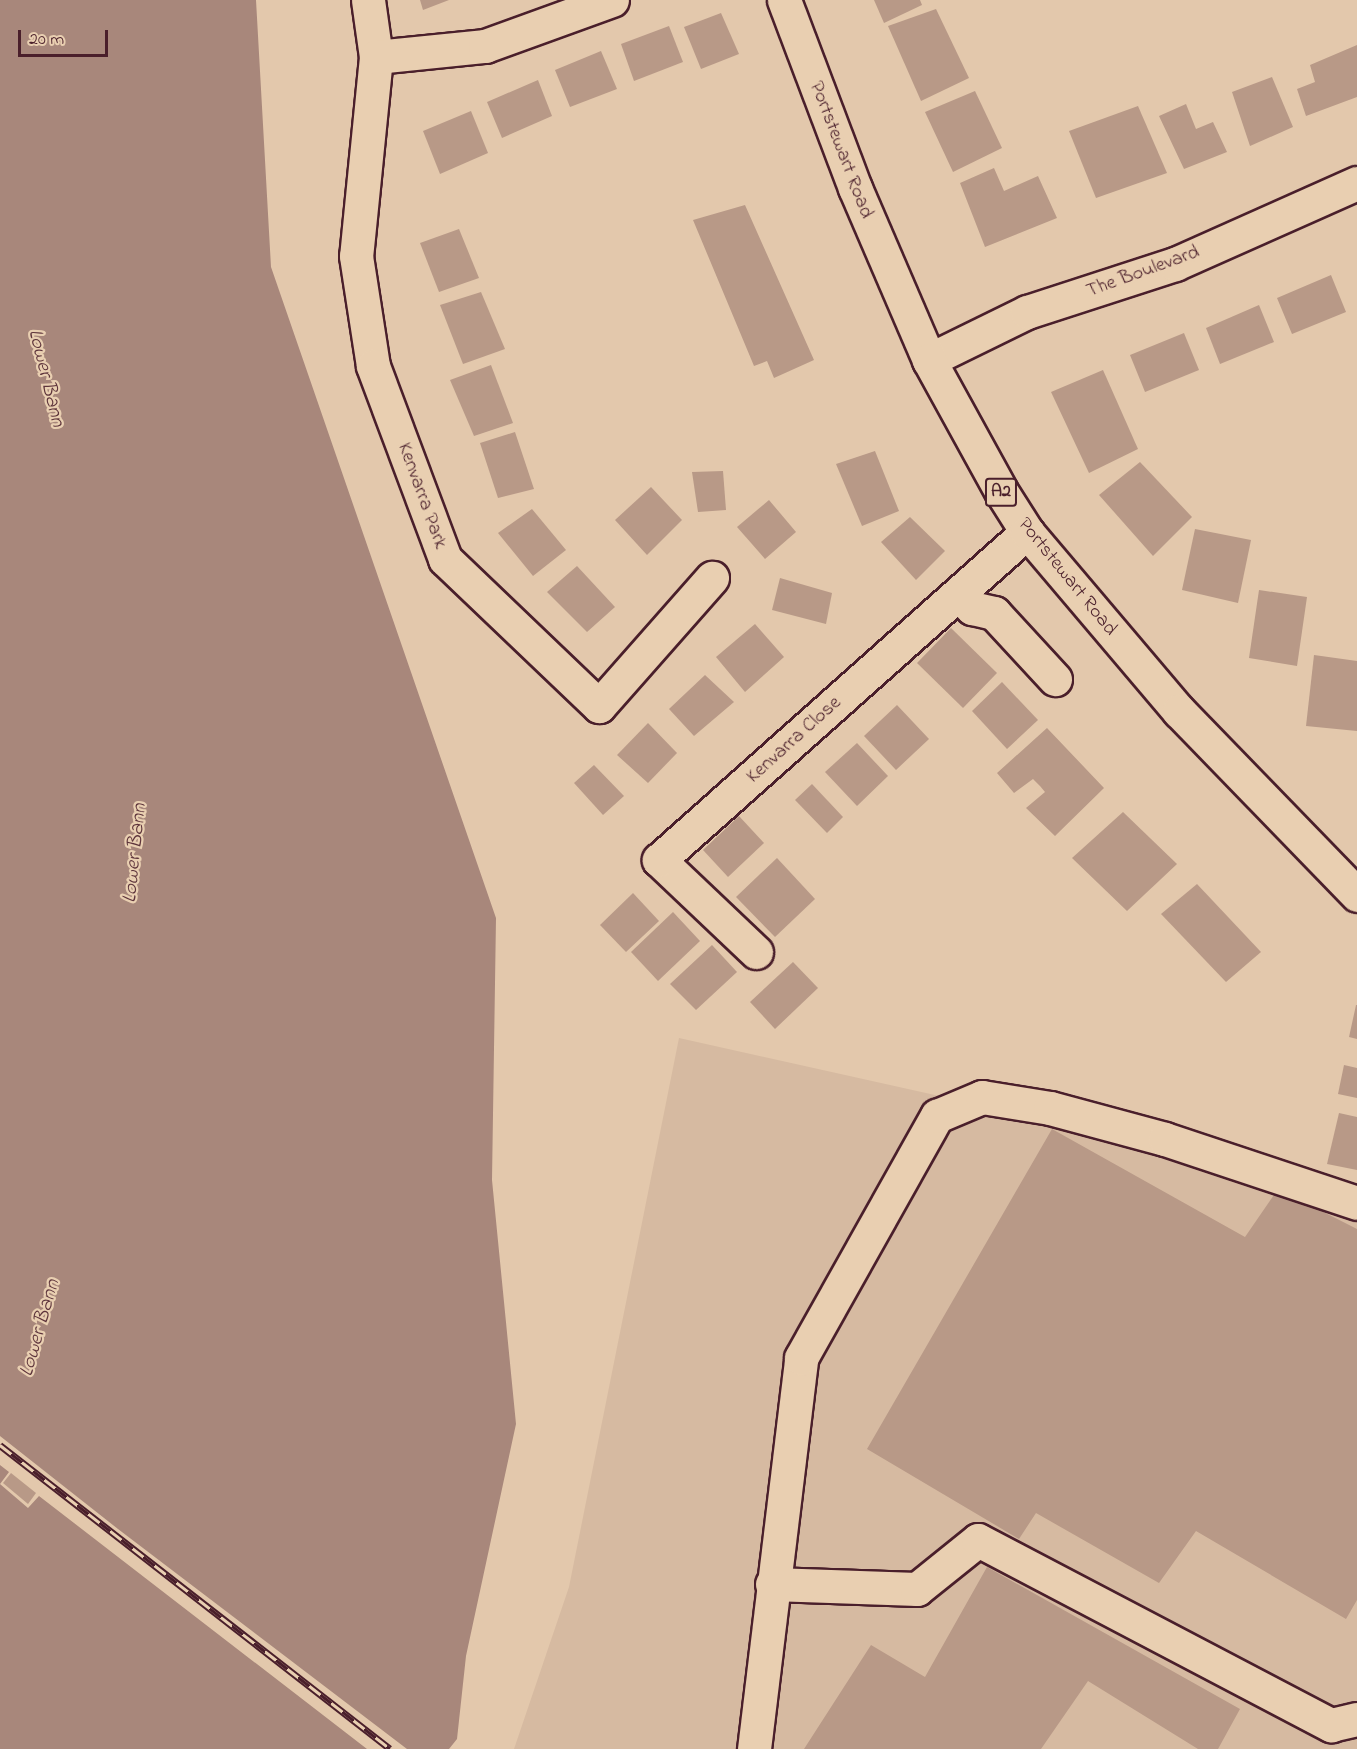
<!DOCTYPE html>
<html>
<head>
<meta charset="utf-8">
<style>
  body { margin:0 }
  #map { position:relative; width:1357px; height:1749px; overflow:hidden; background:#e3c8ac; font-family:"Indie Flower",sans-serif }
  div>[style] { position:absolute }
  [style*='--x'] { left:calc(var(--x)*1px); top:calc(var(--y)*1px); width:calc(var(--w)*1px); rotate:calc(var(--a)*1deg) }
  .built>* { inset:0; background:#d6baa1 }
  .water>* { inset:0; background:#a8877b }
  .pier>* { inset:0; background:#e3c8ac }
  .building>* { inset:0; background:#b89987 }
  .roads { filter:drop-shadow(2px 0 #4a1f2b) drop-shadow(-2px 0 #4a1f2b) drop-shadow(0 2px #4a1f2b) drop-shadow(0 -2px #4a1f2b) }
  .minor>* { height:33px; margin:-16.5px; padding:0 16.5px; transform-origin:16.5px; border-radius:16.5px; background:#e9cfb1 }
  .major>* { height:33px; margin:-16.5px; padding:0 16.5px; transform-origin:16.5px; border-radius:16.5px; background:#e9cfb1 }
  .rail>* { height:7px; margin-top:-3.5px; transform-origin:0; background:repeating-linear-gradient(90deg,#e9cfb1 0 14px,#4a1f2b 0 28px); box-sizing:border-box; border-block:2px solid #4a1f2b }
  span { translate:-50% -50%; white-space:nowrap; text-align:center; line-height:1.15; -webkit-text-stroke:4.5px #e9cfb1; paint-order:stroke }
  .shield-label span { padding:2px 4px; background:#e9cfb1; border:2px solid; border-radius:4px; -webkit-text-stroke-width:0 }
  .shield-label { font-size:18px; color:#4a1f2b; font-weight:700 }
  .street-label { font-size:20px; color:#4a1f2b }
  .water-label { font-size:21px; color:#5d343b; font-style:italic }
  .scale { position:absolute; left:18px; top:30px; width:90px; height:27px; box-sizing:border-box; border:3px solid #4a1f2b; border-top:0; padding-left:8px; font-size:18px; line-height:21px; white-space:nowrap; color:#4a1f2b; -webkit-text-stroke:4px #e9cfb1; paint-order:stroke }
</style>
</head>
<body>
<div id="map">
  <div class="built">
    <div style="clip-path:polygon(679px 1038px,1357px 1189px,1357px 1749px,514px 1749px,569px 1587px)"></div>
  </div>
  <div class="water">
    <div style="clip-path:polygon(0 0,256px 0,271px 267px,496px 918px,492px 1180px,516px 1424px,466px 1656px,457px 1739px,449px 1749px,0 1749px)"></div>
  </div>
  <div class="pier">
    <div style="clip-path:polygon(0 1436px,118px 1529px,407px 1749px,367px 1749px,39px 1496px,28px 1508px,0 1484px,9px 1472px,0 1465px)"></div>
  </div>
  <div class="building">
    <div style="clip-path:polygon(420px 0,449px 0,423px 10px)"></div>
    <div style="clip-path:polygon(874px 0,920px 0,922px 5px,884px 23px)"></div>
    <div style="clip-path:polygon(936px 9px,969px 78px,921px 101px,888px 26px)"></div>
    <div style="clip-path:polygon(721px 13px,739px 54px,701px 69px,684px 27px)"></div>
    <div style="clip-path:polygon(669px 26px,683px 62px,634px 81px,621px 44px)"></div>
    <div style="clip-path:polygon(1357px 45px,1357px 97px,1306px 116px,1297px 89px,1315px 82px,1310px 65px)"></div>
    <div style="clip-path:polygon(601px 51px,617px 89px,570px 107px,555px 70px)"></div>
    <div style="clip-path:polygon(1272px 77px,1293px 127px,1250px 146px,1232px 92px)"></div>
    <div style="clip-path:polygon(538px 80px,552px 116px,502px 138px,487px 102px)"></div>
    <div style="clip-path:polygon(975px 91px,1002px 148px,953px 172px,925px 112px)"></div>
    <div style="clip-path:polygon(1186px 104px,1196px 129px,1213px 122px,1227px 152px,1184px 169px,1159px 116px)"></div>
    <div style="clip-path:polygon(1138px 106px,1167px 173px,1096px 198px,1069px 131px)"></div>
    <div style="clip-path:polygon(471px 111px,488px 153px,440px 174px,423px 131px)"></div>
    <div style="clip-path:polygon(994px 168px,1004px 191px,1038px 176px,1057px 218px,985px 247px,960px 183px)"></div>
    <div style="clip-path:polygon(745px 205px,814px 360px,774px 378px,767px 361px,754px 366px,693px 220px)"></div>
    <div style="clip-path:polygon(459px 229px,479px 278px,439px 292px,420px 243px)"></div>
    <div style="clip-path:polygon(1331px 275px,1346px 312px,1292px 334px,1277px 298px)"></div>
    <div style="clip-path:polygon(481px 292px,505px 349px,463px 364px,440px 305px)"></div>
    <div style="clip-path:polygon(1259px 305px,1274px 342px,1220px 364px,1206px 328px)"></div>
    <div style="clip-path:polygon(1184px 333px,1199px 370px,1145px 392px,1130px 355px)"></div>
    <div style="clip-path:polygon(491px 365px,513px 423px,474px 436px,450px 380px)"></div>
    <div style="clip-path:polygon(1103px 370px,1138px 449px,1089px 473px,1051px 392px)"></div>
    <div style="clip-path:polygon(515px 432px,534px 489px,498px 498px,480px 443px)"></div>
    <div style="clip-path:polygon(875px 451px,899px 511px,862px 526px,836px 464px)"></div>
    <div style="clip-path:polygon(1140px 462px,1192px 517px,1153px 556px,1099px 495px)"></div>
    <div style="clip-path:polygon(723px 471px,726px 510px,698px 512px,692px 472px)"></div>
    <div style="clip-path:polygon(651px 487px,682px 520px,647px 555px,615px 520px)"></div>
    <div style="clip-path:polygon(769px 500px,796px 532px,765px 559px,737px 527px)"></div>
    <div style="clip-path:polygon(532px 509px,566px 550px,533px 576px,498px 533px)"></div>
    <div style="clip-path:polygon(910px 517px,945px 551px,916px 580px,881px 542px)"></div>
    <div style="clip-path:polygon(1195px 529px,1251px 540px,1238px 603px,1182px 590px)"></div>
    <div style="clip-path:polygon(577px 566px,615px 607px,587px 632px,547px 592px)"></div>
    <div style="clip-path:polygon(780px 578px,832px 593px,826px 624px,772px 610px)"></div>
    <div style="clip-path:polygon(1259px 590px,1307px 597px,1297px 666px,1249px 658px)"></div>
    <div style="clip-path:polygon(755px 624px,784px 657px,745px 692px,716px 657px)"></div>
    <div style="clip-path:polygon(951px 628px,997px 673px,963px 708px,917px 663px)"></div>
    <div style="clip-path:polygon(1314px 655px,1357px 661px,1357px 731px,1306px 726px)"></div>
    <div style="clip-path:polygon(705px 675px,734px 702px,694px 736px,669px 709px)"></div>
    <div style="clip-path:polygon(1002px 682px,1038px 720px,1007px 749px,972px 711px)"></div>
    <div style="clip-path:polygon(897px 705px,929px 739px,896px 770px,864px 736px)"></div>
    <div style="clip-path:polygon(648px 723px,677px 753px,648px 783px,617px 755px)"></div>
    <div style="clip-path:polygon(1047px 728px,1104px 788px,1055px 836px,1026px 808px,1045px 792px,1040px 786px,1033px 779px,1014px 793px,997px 773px)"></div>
    <div style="clip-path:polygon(857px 743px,888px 776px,857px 806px,825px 772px)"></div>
    <div style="clip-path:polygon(594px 765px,624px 796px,603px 815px,574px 783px)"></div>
    <div style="clip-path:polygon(812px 784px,843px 817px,827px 833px,795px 800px)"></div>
    <div style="clip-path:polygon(1123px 812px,1177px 864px,1127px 911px,1072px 858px)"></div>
    <div style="clip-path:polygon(739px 816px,764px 843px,728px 877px,703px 850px)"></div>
    <div style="clip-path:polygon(777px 858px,815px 899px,775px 937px,736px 897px)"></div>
    <div style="clip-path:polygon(1197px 884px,1261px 952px,1226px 982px,1161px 914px)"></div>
    <div style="clip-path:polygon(633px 893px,659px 921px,626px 952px,600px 925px)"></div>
    <div style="clip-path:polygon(673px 912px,700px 941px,658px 981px,631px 952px)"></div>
    <div style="clip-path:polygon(712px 945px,737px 972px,696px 1010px,670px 984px)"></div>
    <div style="clip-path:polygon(793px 962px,818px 988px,775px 1029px,750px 1002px)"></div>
    <div style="clip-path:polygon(1356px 1005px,1357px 1005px,1357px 1039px,1349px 1037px)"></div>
    <div style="clip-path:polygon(1344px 1065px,1357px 1068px,1357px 1098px,1338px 1094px)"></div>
    <div style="clip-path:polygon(1339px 1113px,1357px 1117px,1357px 1170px,1327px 1164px)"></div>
    <div style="clip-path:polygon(1052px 1129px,1245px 1237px,1278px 1189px,1357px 1229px,1357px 1600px,1346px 1619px,1196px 1531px,1159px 1583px,1036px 1513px,1019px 1539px,867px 1449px)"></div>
    <div style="clip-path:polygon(11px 1473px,36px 1493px,28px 1504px,3px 1483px)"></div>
    <div style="clip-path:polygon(987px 1567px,1240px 1709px,1218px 1749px,1198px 1749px,1088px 1681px,1041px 1749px,804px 1749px,871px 1645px,925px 1677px)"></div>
  </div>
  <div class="roads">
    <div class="minor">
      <div style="--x:368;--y:0;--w:58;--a:82"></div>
      <div style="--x:376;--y:57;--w:200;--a:95.7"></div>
      <div style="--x:356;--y:256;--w:111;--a:81.2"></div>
      <div style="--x:373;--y:366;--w:206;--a:69.5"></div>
      <div style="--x:445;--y:559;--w:213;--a:43.7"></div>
      <div style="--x:599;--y:706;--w:171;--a:-48.6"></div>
      <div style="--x:376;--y:57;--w:110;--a:-5.8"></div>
      <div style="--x:485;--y:46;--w:135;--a:-19.9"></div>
      <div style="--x:929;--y:360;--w:109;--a:-26.1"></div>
      <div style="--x:1027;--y:312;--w:156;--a:-18"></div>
      <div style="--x:1175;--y:264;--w:199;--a:-24"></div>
      <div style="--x:958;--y:594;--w:20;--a:45"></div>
      <div style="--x:972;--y:608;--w:23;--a:13"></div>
      <div style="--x:994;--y:613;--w:90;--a:47.3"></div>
      <div style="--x:756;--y:952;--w:134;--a:-136.5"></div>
      <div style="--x:659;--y:860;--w:493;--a:-41.7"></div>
      <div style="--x:772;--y:1584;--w:145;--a:2"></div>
      <div style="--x:917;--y:1589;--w:78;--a:-38.8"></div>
      <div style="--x:978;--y:1540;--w:399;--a:27.7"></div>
      <div style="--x:1331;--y:1725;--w:27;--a:-13"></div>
      <div style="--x:754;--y:1749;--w:394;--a:-83.1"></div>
      <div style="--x:801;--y:1358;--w:278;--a:-60.7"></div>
      <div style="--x:937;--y:1116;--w:49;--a:-22.9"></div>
      <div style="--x:982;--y:1097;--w:69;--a:9.2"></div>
      <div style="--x:1050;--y:1108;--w:119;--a:15.1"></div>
      <div style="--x:1165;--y:1139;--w:202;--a:18.4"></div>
    </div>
    <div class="major">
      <div style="--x:784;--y:0;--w:201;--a:69.3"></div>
      <div style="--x:855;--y:188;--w:187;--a:66.7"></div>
      <div style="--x:929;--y:360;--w:149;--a:61.2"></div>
      <div style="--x:1001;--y:491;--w:49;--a:57.6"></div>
      <div style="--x:1027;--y:532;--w:235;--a:49.7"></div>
      <div style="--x:1179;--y:711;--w:256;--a:45.9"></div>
    </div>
  </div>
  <div class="rail">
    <div style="--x:0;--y:1445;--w:494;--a:37.9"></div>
  </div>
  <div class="shield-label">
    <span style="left:1001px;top:492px">A2</span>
  </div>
  <div class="street-label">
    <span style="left:841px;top:150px;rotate:69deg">Portstewart Road</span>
    <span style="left:1143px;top:272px;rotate:-20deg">The Boulevard</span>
    <span style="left:422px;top:496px;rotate:70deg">Kenvarra Park</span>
    <span style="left:1067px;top:577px;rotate:51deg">Portstewart Road</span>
    <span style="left:794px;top:740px;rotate:-42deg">Kenvarra Close</span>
  </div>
  <div class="water-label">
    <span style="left:46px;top:378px;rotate:76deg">Lower Bann</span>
    <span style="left:135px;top:853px;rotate:-84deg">Lower Bann</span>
    <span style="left:40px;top:1328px;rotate:-74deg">Lower Bann</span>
  </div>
  <div class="scale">20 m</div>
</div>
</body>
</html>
